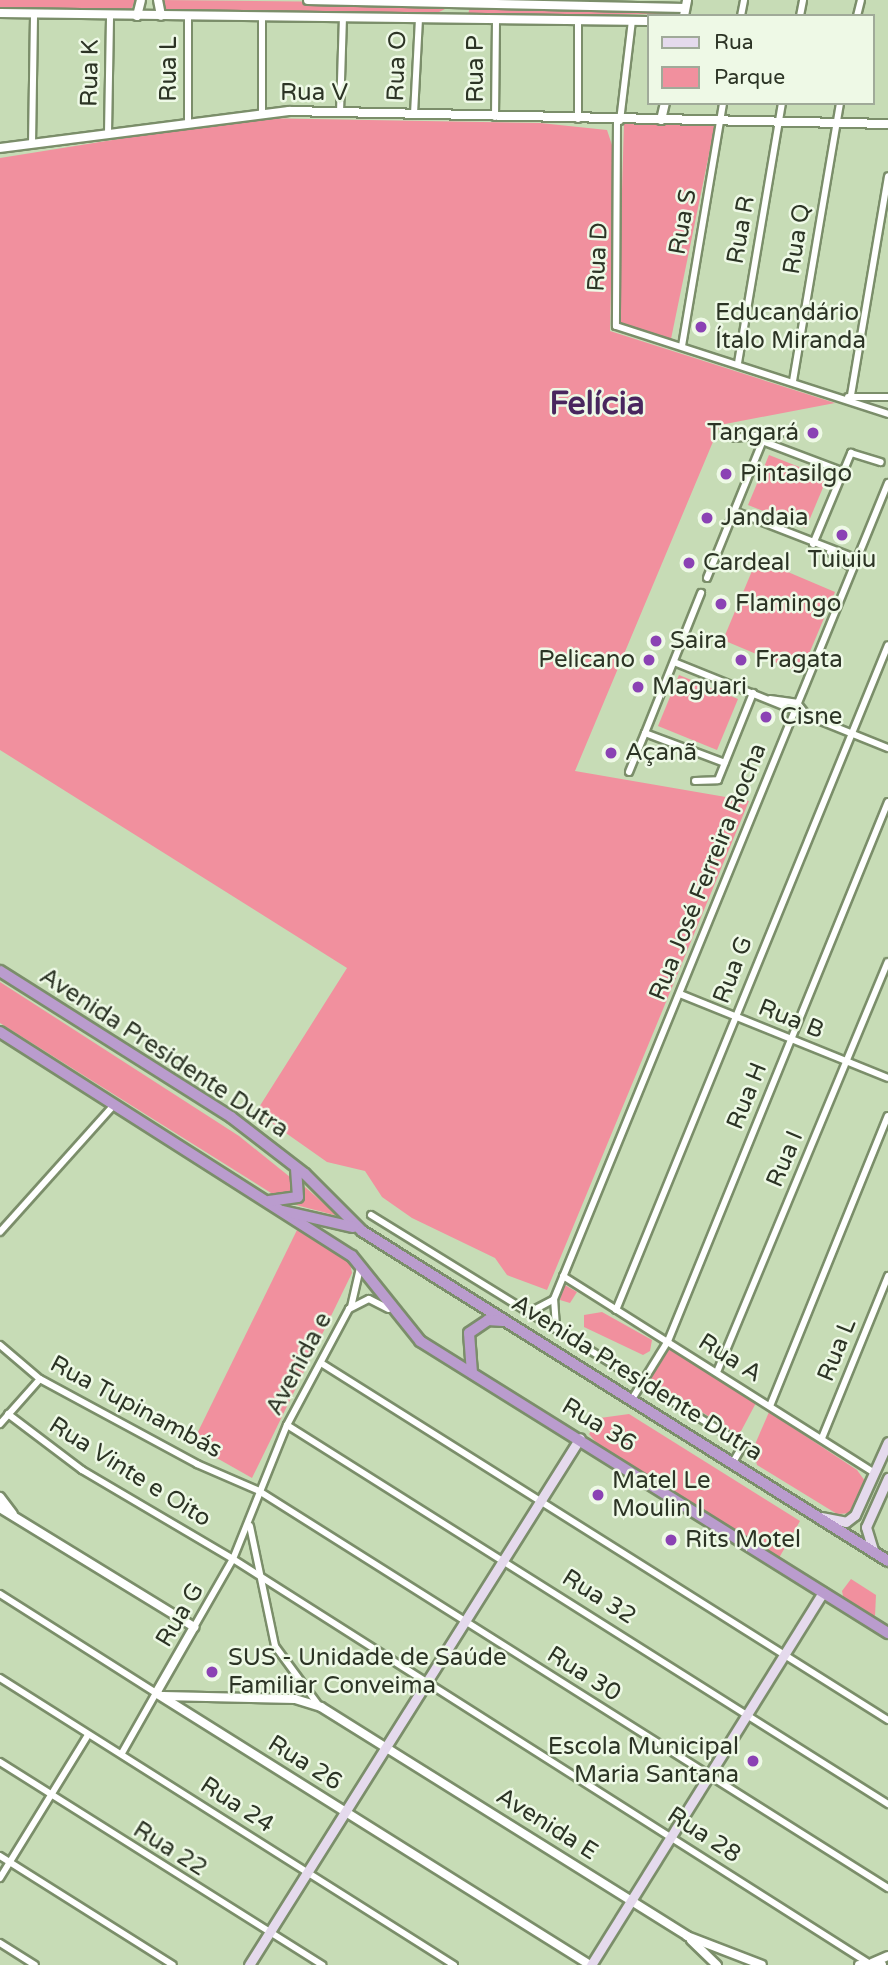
<!DOCTYPE html>
<html>
<head>
<meta charset="utf-8">
<style>
  body { margin:0 }
  #map { position:relative; width:888px; height:1965px; overflow:hidden; background:#c7dcb6; font-family:"Varela Round",sans-serif }
  div>[style] { position:absolute }
  [style*='--x'] { left:calc(var(--x)*1px); top:calc(var(--y)*1px); width:calc(var(--w)*1px); rotate:calc(var(--a)*1deg) }
  .green>* { inset:0; background:#f1909e }
  .roads { filter:drop-shadow(2px 0 #7b8e6a) drop-shadow(-2px 0 #7b8e6a) drop-shadow(0 2px #7b8e6a) drop-shadow(0 -2px #7b8e6a) }
  .minor>* { height:6px; margin:-3px; padding:0 3px; transform-origin:3px; border-radius:3px; background:#fff }
  .tertiary>* { height:8px; margin:-4px; padding:0 4px; transform-origin:4px; border-radius:4px; background:#fff }
  .secondary>* { height:9px; margin:-4.5px; padding:0 4.5px; transform-origin:4.5px; border-radius:4.5px; background:#e5daed }
  .trunk>* { height:10px; margin:-5px; padding:0 5px; transform-origin:5px; border-radius:5px; background:#ba9cce }
  .dots>* { width:19px; height:19px; translate:-50% -50%; box-sizing:border-box; border:4px solid #eef9e6; border-radius:50% }
  span { translate:-50% -50%; white-space:nowrap; text-align:center; line-height:1.15; -webkit-text-stroke:5px #eef9e6; paint-order:stroke }
  .street-label { font-size:24px; color:#2c3425 }
  .poi-label { font-size:24px; color:#2c3425 }
  .left { translate:0 -50%; text-align:left }
  .right { translate:-100% -50%; text-align:right }
  .district-label { font-size:32px; color:#49265e; font-weight:700 }
  .legend { position:absolute; left:647px; top:14px; width:228px; height:91px; box-sizing:border-box; background:#eef9e6; border:2px solid #a0aa99; margin:0; padding:9px 12px; list-style:none; font-size:21px; color:#2c3425 }
  .legend li { display:flex; align-items:center; gap:14px; height:35px }
  .legend b { width:35px; border:2px solid #a0aa99 }
</style>
</head>
<body>
<div id="map">
  <div class="green">
    <div style="clip-path:polygon(0 0,136px 0,131px 9px,0 7px)"></div>
    <div style="clip-path:polygon(160px 0,441px 3px,445px 9px,435px 14px,172px 9px,162px 9px)"></div>
    <div style="clip-path:polygon(470px 6px,670px 12px,670px 14px,468px 15px)"></div>
    <div style="clip-path:polygon(250px 118px,540px 123px,607px 130px,614px 151px,610px 331px,835px 403px,720px 425px,575px 771px,749px 801px,547px 1290px,507px 1275px,495px 1258px,412px 1218px,382px 1197px,365px 1171px,327px 1162px,256px 1112px,347px 968px,0 750px,0 158px)"></div>
    <div style="clip-path:polygon(624px 124px,715px 125px,671px 339px,622px 330px,618px 323px)"></div>
    <div style="clip-path:polygon(769px 455px,827px 478px,806px 528px,748px 505px)"></div>
    <div style="clip-path:polygon(757px 559px,835px 592px,801px 673px,723px 640px)"></div>
    <div style="clip-path:polygon(679px 675px,738px 699px,717px 750px,658px 726px)"></div>
    <div style="clip-path:polygon(0 982px,239px 1136px,290px 1177px,290px 1193px,271px 1193px,0 1023px)"></div>
    <div style="clip-path:polygon(305px 1187px,338px 1216px,296px 1205px)"></div>
    <div style="clip-path:polygon(297px 1230px,350px 1263px,352px 1273px,252px 1478px,192px 1444px)"></div>
    <div style="clip-path:polygon(563px 1284px,577px 1292px,570px 1303px,560px 1300px)"></div>
    <div style="clip-path:polygon(602px 1312px,652px 1340px,650px 1351px,643px 1355px,584px 1327px,584px 1315px)"></div>
    <div style="clip-path:polygon(667px 1347px,757px 1401px,739px 1435px,650px 1380px)"></div>
    <div style="clip-path:polygon(769px 1412px,857px 1470px,865px 1481px,854px 1513px,837px 1514px,757px 1465px,753px 1449px)"></div>
    <div style="clip-path:polygon(629px 1414px,800px 1521px,779px 1558px,599px 1446px,589px 1434px,600px 1418px)"></div>
    <div style="clip-path:polygon(851px 1579px,876px 1595px,875px 1616px,845px 1605px,842px 1591px)"></div>
  </div>
  <div class="roads">
    <div class="minor">
      <div style="--x:741;--y:16;--w:16;--a:-79"></div>
      <div style="--x:800;--y:16;--w:16;--a:-79"></div>
      <div style="--x:857;--y:16;--w:16;--a:-76"></div>
      <div style="--x:262;--y:18;--w:94;--a:90"></div>
      <div style="--x:578;--y:23;--w:96;--a:90"></div>
      <div style="--x:340;--y:112;--w:94;--a:-88.2"></div>
      <div style="--x:414;--y:114;--w:95;--a:-87"></div>
      <div style="--x:495;--y:117;--w:96;--a:-89.4"></div>
      <div style="--x:188;--y:121;--w:105;--a:-90"></div>
      <div style="--x:617;--y:121;--w:205;--a:90.3"></div>
      <div style="--x:616;--y:326;--w:286;--a:17.9"></div>
      <div style="--x:620;--y:121;--w:101;--a:-83.2"></div>
      <div style="--x:108;--y:133;--w:118;--a:-89"></div>
      <div style="--x:32;--y:144;--w:130;--a:-89.1"></div>
      <div style="--x:682;--y:346;--w:246;--a:-80.4"></div>
      <div style="--x:738;--y:363;--w:264;--a:-80.4"></div>
      <div style="--x:793;--y:381;--w:282;--a:-80.4"></div>
      <div style="--x:848;--y:397;--w:40;--a:0"></div>
      <div style="--x:850;--y:401;--w:228;--a:-80.4"></div>
      <div style="--x:735;--y:438;--w:59;--a:-6.8"></div>
      <div style="--x:762;--y:441;--w:88;--a:20.7"></div>
      <div style="--x:734;--y:511;--w:130;--a:21.2"></div>
      <div style="--x:813;--y:544;--w:99;--a:-67.3"></div>
      <div style="--x:851;--y:453;--w:31;--a:17"></div>
      <div style="--x:830;--y:552;--w:26;--a:36"></div>
      <div style="--x:707;--y:578;--w:157;--a:-67.9"></div>
      <div style="--x:674;--y:662;--w:231;--a:21.9"></div>
      <div style="--x:770;--y:699;--w:27;--a:8"></div>
      <div style="--x:797;--y:703;--w:13;--a:51"></div>
      <div style="--x:645;--y:733;--w:151;--a:-68.2"></div>
      <div style="--x:629;--y:772;--w:42;--a:-67.7"></div>
      <div style="--x:645;--y:733;--w:85;--a:20.6"></div>
      <div style="--x:695;--y:781;--w:23;--a:-2"></div>
      <div style="--x:718;--y:780;--w:94;--a:-68.1"></div>
      <div style="--x:680;--y:994;--w:224;--a:22"></div>
      <div style="--x:371;--y:1215;--w:437;--a:31.7"></div>
      <div style="--x:743;--y:1445;--w:22;--a:120"></div>
      <div style="--x:0;--y:1232;--w:172;--a:-48.1"></div>
      <div style="--x:563;--y:1276;--w:369;--a:32.3"></div>
      <div style="--x:351;--y:1307;--w:40;--a:-77"></div>
      <div style="--x:616;--y:1310;--w:718;--a:-67.75"></div>
      <div style="--x:530;--y:1312;--w:27;--a:-28"></div>
      <div style="--x:556;--y:1327;--w:28;--a:-94"></div>
      <div style="--x:554;--y:1299;--w:882;--a:-67.74"></div>
      <div style="--x:0;--y:1345;--w:52;--a:40.4"></div>
      <div style="--x:40;--y:1379;--w:179;--a:28.4"></div>
      <div style="--x:197;--y:1464;--w:68;--a:23.5"></div>
      <div style="--x:259;--y:1491;--w:744;--a:32.26"></div>
      <div style="--x:321;--y:1363;--w:670;--a:32.2"></div>
      <div style="--x:717;--y:1372;--w:444;--a:-67.4"></div>
      <div style="--x:632;--y:1399;--w:68;--a:-58.2"></div>
      <div style="--x:668;--y:1341;--w:582;--a:-67.8"></div>
      <div style="--x:770;--y:1406;--w:313;--a:-67.9"></div>
      <div style="--x:8;--y:1414;--w:93;--a:37.1"></div>
      <div style="--x:82;--y:1470;--w:175;--a:30.5"></div>
      <div style="--x:233;--y:1559;--w:755;--a:32.45"></div>
      <div style="--x:0;--y:1424;--w:60;--a:-48.4"></div>
      <div style="--x:287;--y:1425;--w:711;--a:32.24"></div>
      <div style="--x:822;--y:1438;--w:175;--a:-67.8"></div>
      <div style="--x:250;--y:1526;--w:123;--a:78.2"></div>
      <div style="--x:275;--y:1646;--w:76;--a:53.6"></div>
      <div style="--x:0;--y:1594;--w:185;--a:32.4"></div>
      <div style="--x:156;--y:1693;--w:69;--a:119.5"></div>
      <div style="--x:194;--y:1627;--w:78;--a:-60.2"></div>
      <div style="--x:233;--y:1559;--w:144;--a:-68.1"></div>
      <div style="--x:287;--y:1425;--w:132;--a:-61.9"></div>
      <div style="--x:349;--y:1309;--w:22;--a:-27"></div>
      <div style="--x:369;--y:1299;--w:22;--a:27"></div>
      <div style="--x:0;--y:1678;--w:537;--a:32.3"></div>
      <div style="--x:0;--y:1762;--w:381;--a:32.2"></div>
      <div style="--x:0;--y:1856;--w:204;--a:32.2"></div>
      <div style="--x:0;--y:1878;--w:168;--a:-58.4"></div>
      <div style="--x:0;--y:1943;--w:41;--a:32.2"></div>
    </div>
    <div class="tertiary">
      <div style="--x:158;--y:0;--w:16;--a:79"></div>
      <div style="--x:308;--y:0;--w:377;--a:1.2"></div>
      <div style="--x:0;--y:13;--w:648;--a:0.71"></div>
      <div style="--x:137;--y:16;--w:16;--a:-76"></div>
      <div style="--x:684;--y:16;--w:16;--a:-79"></div>
      <div style="--x:661;--y:120;--w:17;--a:-77"></div>
      <div style="--x:0;--y:148;--w:291;--a:-7.3"></div>
      <div style="--x:289;--y:111;--w:599;--a:1.24"></div>
      <div style="--x:0;--y:1497;--w:21;--a:53"></div>
      <div style="--x:0;--y:1508;--w:228;--a:31.5"></div>
      <div style="--x:194;--y:1627;--w:76;--a:119.9"></div>
      <div style="--x:156;--y:1693;--w:512;--a:32.08"></div>
      <div style="--x:163;--y:1696;--w:132;--a:1.3"></div>
      <div style="--x:295;--y:1699;--w:27;--a:17"></div>
      <div style="--x:321;--y:1707;--w:432;--a:32"></div>
      <div style="--x:687;--y:1936;--w:80;--a:21.1"></div>
      <div style="--x:691;--y:1940;--w:36;--a:44"></div>
      <div style="--x:872;--y:1963;--w:17;--a:-24"></div>
      <div style="--x:859;--y:1965;--w:23;--a:0"></div>
    </div>
    <div class="secondary">
      <div style="--x:821;--y:1517;--w:25;--a:11"></div>
      <div style="--x:846;--y:1522;--w:11;--a:-38"></div>
      <div style="--x:855;--y:1515;--w:80;--a:-65.7"></div>
      <div style="--x:873;--y:1550;--w:24;--a:-107"></div>
      <div style="--x:866;--y:1527;--w:54;--a:-65.8"></div>
      <div style="--x:249;--y:1965;--w:622;--a:-57.87"></div>
      <div style="--x:591;--y:1965;--w:439;--a:-58.1"></div>
    </div>
    <div class="trunk">
      <div style="--x:0;--y:971;--w:273;--a:32.3"></div>
      <div style="--x:231;--y:1117;--w:93;--a:37.6"></div>
      <div style="--x:305;--y:1174;--w:81;--a:45"></div>
      <div style="--x:362;--y:1231;--w:621;--a:32.1"></div>
      <div style="--x:0;--y:1032;--w:417;--a:32.5"></div>
      <div style="--x:352;--y:1256;--w:109;--a:51.3"></div>
      <div style="--x:420;--y:1341;--w:552;--a:31.96"></div>
      <div style="--x:269;--y:1201;--w:29;--a:-8"></div>
      <div style="--x:298;--y:1197;--w:29;--a:-94"></div>
      <div style="--x:283;--y:1211;--w:72;--a:12.9"></div>
      <div style="--x:472;--y:1373;--w:40;--a:-94.3"></div>
      <div style="--x:469;--y:1333;--w:23;--a:-34"></div>
      <div style="--x:488;--y:1320;--w:15;--a:4"></div>
    </div>
  </div>
  <div class="dots">
    <div style="left:701px;top:327px;background:#8b42b4"></div>
    <div style="left:813px;top:433px;background:#8b42b4"></div>
    <div style="left:726px;top:474px;background:#8b42b4"></div>
    <div style="left:707px;top:518px;background:#8b42b4"></div>
    <div style="left:842px;top:535px;background:#8b42b4"></div>
    <div style="left:689px;top:563px;background:#8b42b4"></div>
    <div style="left:721px;top:604px;background:#8b42b4"></div>
    <div style="left:656px;top:641px;background:#8b42b4"></div>
    <div style="left:649px;top:660px;background:#8b42b4"></div>
    <div style="left:741px;top:660px;background:#8b42b4"></div>
    <div style="left:638px;top:687px;background:#8b42b4"></div>
    <div style="left:766px;top:717px;background:#8b42b4"></div>
    <div style="left:611px;top:753px;background:#8b42b4"></div>
    <div style="left:598px;top:1495px;background:#8b42b4"></div>
    <div style="left:671px;top:1540px;background:#8b42b4"></div>
    <div style="left:212px;top:1672px;background:#8b42b4"></div>
    <div style="left:753px;top:1761px;background:#8b42b4"></div>
  </div>
  <div class="street-label">
    <span style="left:397px;top:66px;rotate:-88deg">Rua O</span>
    <span style="left:169px;top:69px;rotate:-90deg">Rua L</span>
    <span style="left:476px;top:69px;rotate:-90deg">Rua P</span>
    <span style="left:90px;top:73px;rotate:-89deg">Rua K</span>
    <span style="left:314px;top:93px">Rua V</span>
    <span style="left:683px;top:222px;rotate:-80deg">Rua S</span>
    <span style="left:741px;top:230px;rotate:-80deg">Rua R</span>
    <span style="left:797px;top:239px;rotate:-81deg">Rua Q</span>
    <span style="left:598px;top:257px;rotate:-87deg">Rua D</span>
    <span style="left:708px;top:872px;rotate:-68deg">Rua José Ferreira Rocha</span>
    <span style="left:733px;top:970px;rotate:-69deg">Rua G</span>
    <span style="left:791px;top:1019px;rotate:22deg">Rua B</span>
    <span style="left:164px;top:1053px;rotate:33deg">Avenida Presidente Dutra</span>
    <span style="left:747px;top:1096px;rotate:-68deg">Rua H</span>
    <span style="left:785px;top:1159px;rotate:-67deg">Rua I</span>
    <span style="left:837px;top:1350px;rotate:-68deg">Rua L</span>
    <span style="left:730px;top:1358px;rotate:32deg">Rua A</span>
    <span style="left:299px;top:1364px;rotate:-62deg">Avenida e</span>
    <span style="left:637px;top:1378px;rotate:32deg">Avenida Presidente Dutra</span>
    <span style="left:136px;top:1407px;rotate:28deg">Rua Tupinambás</span>
    <span style="left:599px;top:1425px;rotate:31deg">Rua 36</span>
    <span style="left:130px;top:1472px;rotate:32deg">Rua Vinte e Oito</span>
    <span style="left:599px;top:1597px;rotate:32deg">Rua 32</span>
    <span style="left:180px;top:1615px;rotate:-59deg">Rua G</span>
    <span style="left:584px;top:1674px;rotate:32deg">Rua 30</span>
    <span style="left:305px;top:1763px;rotate:32deg">Rua 26</span>
    <span style="left:237px;top:1805px;rotate:33deg">Rua 24</span>
    <span style="left:547px;top:1824px;rotate:32deg">Avenida E</span>
    <span style="left:704px;top:1835px;rotate:33deg">Rua 28</span>
    <span style="left:170px;top:1849px;rotate:32deg">Rua 22</span>
  </div>
  <div class="poi-label">
    <span class="left" style="left:715px;top:327px">Educandário<br>Ítalo Miranda</span>
    <span class="right" style="left:799px;top:433px">Tangará</span>
    <span class="left" style="left:740px;top:474px">Pintasilgo</span>
    <span class="left" style="left:721px;top:518px">Jandaia</span>
    <span style="left:842px;top:560px">Tuiuiu</span>
    <span class="left" style="left:703px;top:563px">Cardeal</span>
    <span class="left" style="left:735px;top:604px">Flamingo</span>
    <span class="left" style="left:670px;top:641px">Saira</span>
    <span class="right" style="left:635px;top:660px">Pelicano</span>
    <span class="left" style="left:755px;top:660px">Fragata</span>
    <span class="left" style="left:652px;top:687px">Maguari</span>
    <span class="left" style="left:780px;top:717px">Cisne</span>
    <span class="left" style="left:625px;top:753px">Açanã</span>
    <span class="left" style="left:612px;top:1495px">Matel Le<br>Moulin I</span>
    <span class="left" style="left:685px;top:1540px">Rits Motel</span>
    <span class="left" style="left:228px;top:1672px">SUS - Unidade de Saúde<br>Familiar Conveima</span>
    <span class="right" style="left:739px;top:1761px">Escola Municipal<br>Maria Santana</span>
  </div>
  <div class="district-label">
    <span style="left:597px;top:404px">Felícia</span>
  </div>
  <ul class="legend">
  <li><b style="height:9px;background:#e5daed"></b>Rua</li>
  <li><b style="height:19px;background:#f1909e"></b>Parque</li>
  </ul>
</div>
</body>
</html>
